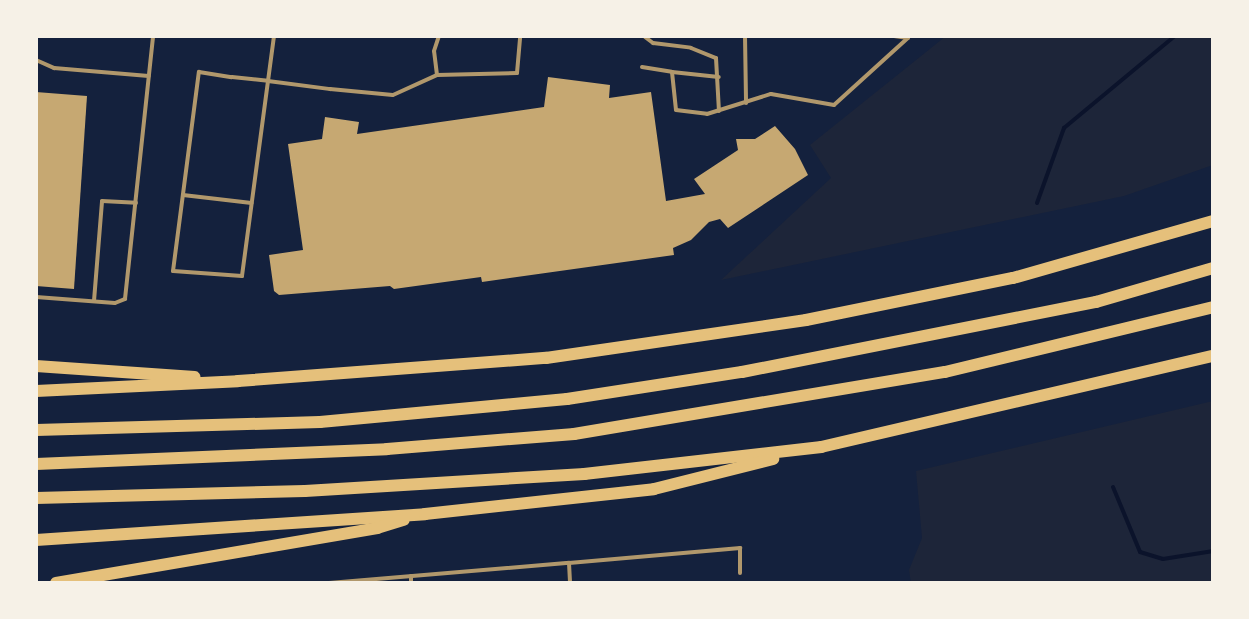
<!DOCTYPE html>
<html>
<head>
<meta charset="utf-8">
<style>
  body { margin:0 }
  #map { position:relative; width:1249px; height:619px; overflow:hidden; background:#14213d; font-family:"Asap Condensed",sans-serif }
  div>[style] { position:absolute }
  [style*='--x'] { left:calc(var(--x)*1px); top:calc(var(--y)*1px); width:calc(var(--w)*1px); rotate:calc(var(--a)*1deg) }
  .green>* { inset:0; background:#1d2539 }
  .stream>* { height:4px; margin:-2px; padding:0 2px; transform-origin:2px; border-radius:2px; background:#0b132b }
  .building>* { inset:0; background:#c6a872 }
  .service>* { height:4px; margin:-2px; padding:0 2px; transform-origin:2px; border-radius:2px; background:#b1986c }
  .motorway>* { height:12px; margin:-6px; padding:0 6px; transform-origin:6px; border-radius:6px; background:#e5c07b }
  span { translate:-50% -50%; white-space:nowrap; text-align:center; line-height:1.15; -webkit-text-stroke:4.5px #f6f1e7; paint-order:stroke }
  .frame { position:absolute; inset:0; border:38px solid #f6f1e7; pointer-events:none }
</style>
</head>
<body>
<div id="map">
  <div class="green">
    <div style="clip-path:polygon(946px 36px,1213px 36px,1213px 165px,1124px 196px,721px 280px,831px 178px,810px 145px)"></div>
    <div style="clip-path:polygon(1213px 401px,1213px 583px,911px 583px,909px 570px,922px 538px,916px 471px)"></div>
  </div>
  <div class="stream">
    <div style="--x:1037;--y:203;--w:80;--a:-70.2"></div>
    <div style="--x:1064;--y:128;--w:144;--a:-39.7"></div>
    <div style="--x:1113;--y:487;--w:70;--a:67.4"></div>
    <div style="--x:1140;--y:552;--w:24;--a:17"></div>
    <div style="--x:1163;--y:559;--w:51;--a:-9.1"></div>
  </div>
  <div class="building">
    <div style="clip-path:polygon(548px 77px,610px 85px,609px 98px,651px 92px,666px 201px,705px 194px,694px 179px,738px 150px,736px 139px,755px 139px,775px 126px,795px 149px,808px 175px,728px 228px,720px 219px,709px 222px,691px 240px,673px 248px,674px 255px,482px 282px,481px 277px,394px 289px,390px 286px,279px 295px,274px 291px,269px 255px,303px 250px,288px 144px,322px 139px,325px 117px,359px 122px,357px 134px,544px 107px)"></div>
    <div style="clip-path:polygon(36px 92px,87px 96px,74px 289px,36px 286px)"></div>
  </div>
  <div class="service">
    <div style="--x:274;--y:36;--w:242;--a:97.6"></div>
    <div style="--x:242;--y:276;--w:69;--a:-175.9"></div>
    <div style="--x:173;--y:271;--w:201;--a:-82.6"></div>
    <div style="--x:199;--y:72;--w:33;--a:9"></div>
    <div style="--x:232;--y:77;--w:36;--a:6"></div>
    <div style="--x:268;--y:81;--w:63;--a:7.4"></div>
    <div style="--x:330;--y:89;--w:63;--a:5.4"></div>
    <div style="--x:393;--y:95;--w:48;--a:-24.4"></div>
    <div style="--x:437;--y:75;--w:80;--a:-1.4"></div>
    <div style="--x:517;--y:73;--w:37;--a:-85"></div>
    <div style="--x:637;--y:36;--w:15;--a:0"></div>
    <div style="--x:687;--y:36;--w:26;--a:0"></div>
    <div style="--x:745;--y:36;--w:67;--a:89.1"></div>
    <div style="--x:645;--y:37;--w:10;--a:37"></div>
    <div style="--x:653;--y:43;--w:38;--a:7"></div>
    <div style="--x:691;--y:48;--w:27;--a:22"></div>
    <div style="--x:716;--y:58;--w:53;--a:86.8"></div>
    <div style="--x:36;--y:60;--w:20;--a:24"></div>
    <div style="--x:54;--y:68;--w:95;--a:4.8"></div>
    <div style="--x:642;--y:67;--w:30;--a:9"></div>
    <div style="--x:672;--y:72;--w:38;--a:84"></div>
    <div style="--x:676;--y:110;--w:31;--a:7"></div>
    <div style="--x:707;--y:114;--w:67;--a:-17.4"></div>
    <div style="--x:771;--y:94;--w:64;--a:9.9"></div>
    <div style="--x:834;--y:105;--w:100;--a:-42.2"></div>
    <div style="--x:908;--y:38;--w:14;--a:-172"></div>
    <div style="--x:672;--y:72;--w:47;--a:6.1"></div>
    <div style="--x:437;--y:75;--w:24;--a:-97"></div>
    <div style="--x:434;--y:51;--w:16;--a:-72"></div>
    <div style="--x:183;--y:195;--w:69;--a:6.6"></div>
    <div style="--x:36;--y:297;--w:79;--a:4.3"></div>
    <div style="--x:115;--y:303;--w:11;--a:-22"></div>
    <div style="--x:125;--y:299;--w:264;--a:-83.9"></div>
    <div style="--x:94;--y:301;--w:100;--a:-85.4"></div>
    <div style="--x:102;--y:201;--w:34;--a:3"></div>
    <div style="--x:569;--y:563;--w:172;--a:-5"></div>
    <div style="--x:740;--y:548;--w:25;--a:90"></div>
    <div style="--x:411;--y:576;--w:7;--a:90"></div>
    <div style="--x:329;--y:583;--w:241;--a:-4.8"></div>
    <div style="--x:569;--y:563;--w:20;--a:87"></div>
  </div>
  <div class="motorway">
    <div style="--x:36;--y:366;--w:159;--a:4"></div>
    <div style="--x:36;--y:391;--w:202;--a:-2.8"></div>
    <div style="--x:238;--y:381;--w:309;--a:-4.3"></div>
    <div style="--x:546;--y:358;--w:263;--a:-8.3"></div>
    <div style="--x:806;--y:320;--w:211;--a:-11.5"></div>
    <div style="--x:1013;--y:278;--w:208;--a:-15.9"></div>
    <div style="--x:36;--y:430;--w:284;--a:-1.6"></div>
    <div style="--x:320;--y:422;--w:248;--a:-5.3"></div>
    <div style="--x:567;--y:399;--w:177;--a:-8.8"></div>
    <div style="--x:742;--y:372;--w:361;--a:-11.2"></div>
    <div style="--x:1096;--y:302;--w:122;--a:-16.2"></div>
    <div style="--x:36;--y:464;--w:351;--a:-2.4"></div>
    <div style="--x:387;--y:449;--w:188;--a:-4.6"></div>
    <div style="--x:574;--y:434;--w:376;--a:-9.5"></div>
    <div style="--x:945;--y:372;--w:276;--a:-13.6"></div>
    <div style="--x:36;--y:498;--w:269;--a:-1.5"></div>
    <div style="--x:305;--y:491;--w:280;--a:-3.5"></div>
    <div style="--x:584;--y:474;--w:239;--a:-6.5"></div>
    <div style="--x:821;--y:447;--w:402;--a:-13.1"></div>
    <div style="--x:36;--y:540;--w:390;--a:-3.8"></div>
    <div style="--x:425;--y:514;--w:230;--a:-6.2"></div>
    <div style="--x:654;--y:489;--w:123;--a:-14.1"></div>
    <div style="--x:56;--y:583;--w:326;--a:-9.7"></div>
    <div style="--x:377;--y:528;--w:28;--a:-17"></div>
  </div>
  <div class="frame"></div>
</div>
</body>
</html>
